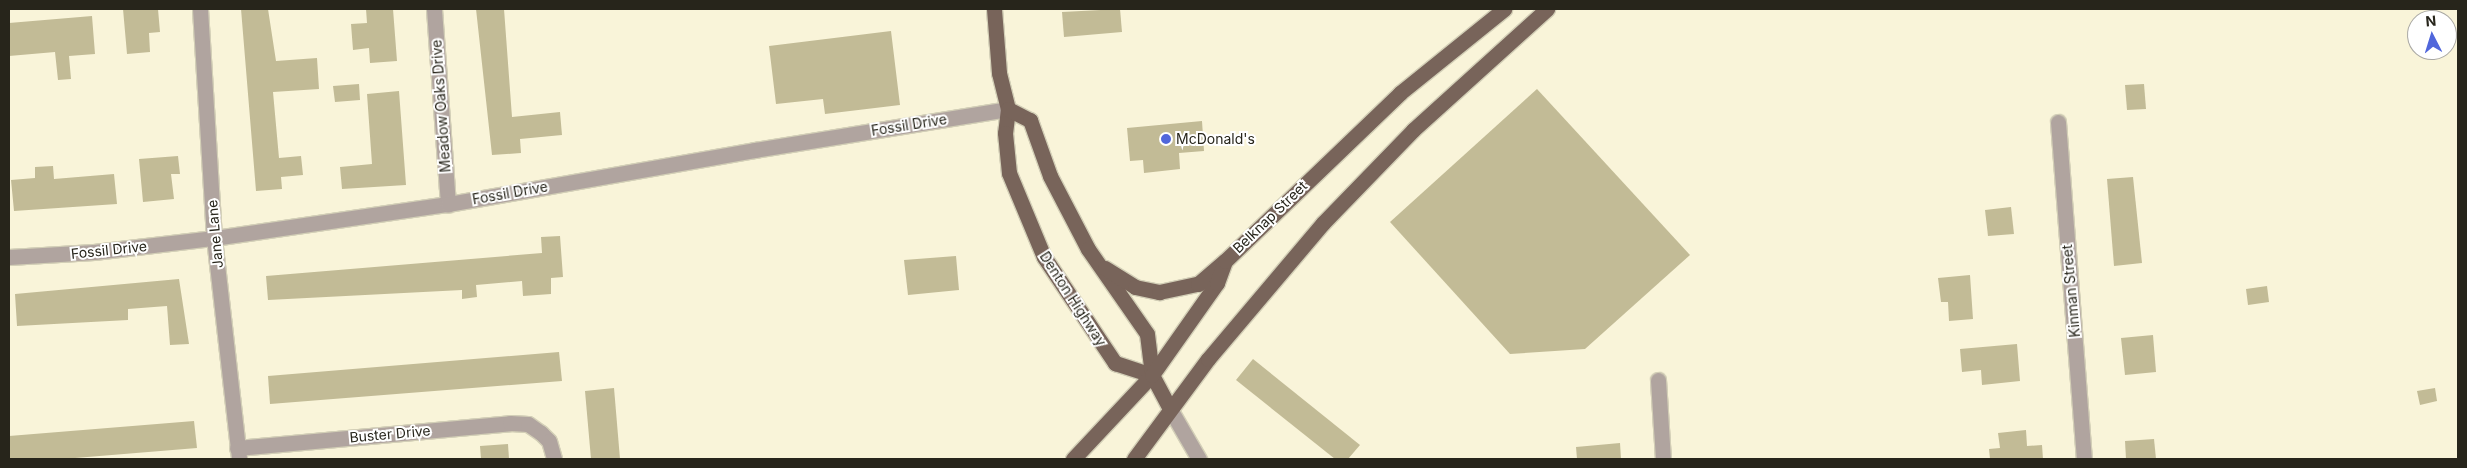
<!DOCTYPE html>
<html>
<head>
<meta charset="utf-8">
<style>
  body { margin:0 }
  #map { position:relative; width:2467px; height:468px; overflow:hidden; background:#f9f4d9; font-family:Inter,sans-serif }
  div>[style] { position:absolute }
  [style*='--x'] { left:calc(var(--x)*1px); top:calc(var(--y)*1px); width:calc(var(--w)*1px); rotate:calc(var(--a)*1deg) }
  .building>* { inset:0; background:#c2bb96 }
  .roads { filter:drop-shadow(1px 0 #d3cfb7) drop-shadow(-1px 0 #d3cfb7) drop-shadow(0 1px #d3cfb7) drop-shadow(0 -1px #d3cfb7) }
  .street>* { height:15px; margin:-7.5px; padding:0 7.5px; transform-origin:7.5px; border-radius:7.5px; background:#b0a49f }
  .primary>* { height:15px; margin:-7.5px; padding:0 7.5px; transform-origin:7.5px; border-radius:7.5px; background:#78645a }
  .dots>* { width:14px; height:14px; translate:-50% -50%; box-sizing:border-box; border:2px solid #fff; border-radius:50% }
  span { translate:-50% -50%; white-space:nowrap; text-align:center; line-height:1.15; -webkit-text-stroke:4px #fff; paint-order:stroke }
  .street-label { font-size:14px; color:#27251b }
  .poi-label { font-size:14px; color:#27251b }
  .left { translate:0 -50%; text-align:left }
  .frame { position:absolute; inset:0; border:10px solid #27251b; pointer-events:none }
  .north { position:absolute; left:2407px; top:10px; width:50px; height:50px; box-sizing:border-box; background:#fff; border:1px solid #a9a8a4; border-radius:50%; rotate:355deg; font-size:14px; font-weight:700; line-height:20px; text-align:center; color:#27251b }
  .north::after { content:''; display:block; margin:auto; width:18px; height:22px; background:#5066db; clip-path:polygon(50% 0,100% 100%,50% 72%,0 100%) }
</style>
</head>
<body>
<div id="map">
  <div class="building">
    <div style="clip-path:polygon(123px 9px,158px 9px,160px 32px,149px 33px,150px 52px,127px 54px)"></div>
    <div style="clip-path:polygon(241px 9px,268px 9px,276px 61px,317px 58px,319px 89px,273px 92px,279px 158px,301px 156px,303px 175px,281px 177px,282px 189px,256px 191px)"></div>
    <div style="clip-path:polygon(366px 9px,393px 9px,397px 61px,370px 63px,369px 48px,353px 50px,351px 24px,367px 23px)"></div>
    <div style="clip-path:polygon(476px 9px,504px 9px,512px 117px,560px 112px,562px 135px,520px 139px,521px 153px,492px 155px)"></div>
    <div style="clip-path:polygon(1120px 9px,1122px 32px,1064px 37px,1062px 12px)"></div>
    <div style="clip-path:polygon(92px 16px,95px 54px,69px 56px,71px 79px,58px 80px,55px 52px,9px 56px,9px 23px)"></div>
    <div style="clip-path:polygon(891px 31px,900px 105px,825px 114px,823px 99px,776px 104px,769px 46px)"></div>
    <div style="clip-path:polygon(359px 84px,360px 100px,335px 102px,333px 86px)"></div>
    <div style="clip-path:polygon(2144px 84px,2146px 109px,2127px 110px,2125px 85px)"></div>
    <div style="clip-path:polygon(1537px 89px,1690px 255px,1585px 349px,1510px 354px,1390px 222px)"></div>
    <div style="clip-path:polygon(399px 91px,406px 185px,342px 189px,340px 167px,372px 164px,367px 94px)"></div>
    <div style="clip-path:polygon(1202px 121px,1204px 151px,1179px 153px,1180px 169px,1144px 173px,1143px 160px,1130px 161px,1127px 128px)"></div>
    <div style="clip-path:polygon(178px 156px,180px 174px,171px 174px,174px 199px,143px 202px,139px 159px)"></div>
    <div style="clip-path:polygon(53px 166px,54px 179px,114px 174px,117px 204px,14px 211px,11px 180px,35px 178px,35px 167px)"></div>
    <div style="clip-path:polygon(2133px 177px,2142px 263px,2114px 266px,2107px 179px)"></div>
    <div style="clip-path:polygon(2011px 207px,2014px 234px,1988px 236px,1985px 210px)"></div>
    <div style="clip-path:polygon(560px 236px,563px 277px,551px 278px,551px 294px,523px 296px,522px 281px,476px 285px,477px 297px,462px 299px,462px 290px,268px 300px,266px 276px,542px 253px,541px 237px)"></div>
    <div style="clip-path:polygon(956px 256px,959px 290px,908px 295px,904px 260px)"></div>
    <div style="clip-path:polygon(1970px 275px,1973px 319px,1949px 321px,1948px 302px,1941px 302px,1938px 278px)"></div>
    <div style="clip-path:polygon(179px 279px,189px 344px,170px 345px,167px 306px,128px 309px,128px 320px,17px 326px,15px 294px)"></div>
    <div style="clip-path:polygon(2267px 286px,2269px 302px,2248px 305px,2246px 289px)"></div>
    <div style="clip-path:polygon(2153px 335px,2156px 372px,2125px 375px,2121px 338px)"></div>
    <div style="clip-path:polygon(2017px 344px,2020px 381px,1982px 385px,1981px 370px,1962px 372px,1960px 349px)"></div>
    <div style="clip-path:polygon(559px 352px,562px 381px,270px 404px,268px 376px)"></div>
    <div style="clip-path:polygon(1253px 359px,1360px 445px,1348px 459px,1335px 459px,1236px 380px)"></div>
    <div style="clip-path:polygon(614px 388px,620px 459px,591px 459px,585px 391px)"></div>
    <div style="clip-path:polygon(2435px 388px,2437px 401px,2420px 405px,2417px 391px)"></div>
    <div style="clip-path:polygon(194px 421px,197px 448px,63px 459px,9px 459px,9px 436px)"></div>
    <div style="clip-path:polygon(2026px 430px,2027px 446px,2042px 445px,2043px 459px,1990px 459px,1989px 449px,2000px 448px,1998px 433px)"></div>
    <div style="clip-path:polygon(2154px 439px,2156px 459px,2126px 459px,2125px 441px)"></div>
    <div style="clip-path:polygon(1620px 443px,1621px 459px,1577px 459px,1576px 447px)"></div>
    <div style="clip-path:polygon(508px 444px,509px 459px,481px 459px,480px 446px)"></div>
  </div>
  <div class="roads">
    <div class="street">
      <div style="--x:200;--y:9;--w:229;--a:86.5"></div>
      <div style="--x:214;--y:238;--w:222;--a:83.5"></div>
      <div style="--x:434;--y:9;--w:196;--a:85.9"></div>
      <div style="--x:2058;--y:122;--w:338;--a:85.6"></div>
      <div style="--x:9;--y:257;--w:85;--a:-3.4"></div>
      <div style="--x:94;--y:252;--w:121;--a:-6.7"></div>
      <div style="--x:214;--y:238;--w:236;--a:-8.3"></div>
      <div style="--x:448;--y:204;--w:312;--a:-10"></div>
      <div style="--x:755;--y:150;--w:256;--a:-9.2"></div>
      <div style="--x:1658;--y:380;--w:79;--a:86.4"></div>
      <div style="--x:1170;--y:409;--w:58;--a:59.9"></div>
      <div style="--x:237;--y:448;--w:274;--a:-5.2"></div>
      <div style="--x:510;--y:423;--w:18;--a:3"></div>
      <div style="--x:528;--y:424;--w:16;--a:35"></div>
      <div style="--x:541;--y:433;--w:11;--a:45"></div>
      <div style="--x:549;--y:441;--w:19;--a:74"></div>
    </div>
    <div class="primary">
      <div style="--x:994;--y:9;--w:64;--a:85.5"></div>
      <div style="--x:999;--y:73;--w:37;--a:76"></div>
      <div style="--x:1008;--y:109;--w:24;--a:97"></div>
      <div style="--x:1005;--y:133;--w:40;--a:84.3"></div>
      <div style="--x:1009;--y:173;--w:91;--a:67.4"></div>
      <div style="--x:1044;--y:257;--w:128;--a:56.2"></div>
      <div style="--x:1115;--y:363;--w:39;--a:18"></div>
      <div style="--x:1008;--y:109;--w:25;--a:27"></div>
      <div style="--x:1030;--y:120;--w:59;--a:70.3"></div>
      <div style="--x:1050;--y:176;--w:82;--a:62.5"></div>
      <div style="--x:1088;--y:249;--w:103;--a:55.2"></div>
      <div style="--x:1147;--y:334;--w:41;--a:83"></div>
      <div style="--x:1152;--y:375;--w:38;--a:62"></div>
      <div style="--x:1105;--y:268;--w:36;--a:32"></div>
      <div style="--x:1135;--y:287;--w:25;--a:12"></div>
      <div style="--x:1159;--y:292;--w:40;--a:-12"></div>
      <div style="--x:1198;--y:284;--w:35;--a:-41"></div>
      <div style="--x:1073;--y:459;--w:115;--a:-46.8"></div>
      <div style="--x:1152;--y:375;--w:113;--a:-54.8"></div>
      <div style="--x:1217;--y:283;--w:23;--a:-70"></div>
      <div style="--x:1225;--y:261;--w:243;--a:-43.8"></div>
      <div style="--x:1400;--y:93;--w:134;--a:-38.9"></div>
      <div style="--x:1134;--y:459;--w:124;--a:-53.5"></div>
      <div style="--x:1208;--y:359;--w:178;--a:-49.8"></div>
      <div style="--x:1323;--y:223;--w:129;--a:-45.9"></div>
      <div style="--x:1413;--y:130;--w:181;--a:-42.1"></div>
    </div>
  </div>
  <div class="dots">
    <div style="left:1166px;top:139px;background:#5066db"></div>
  </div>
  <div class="street-label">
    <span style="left:441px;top:106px;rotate:-94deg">Meadow Oaks Drive</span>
    <span style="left:909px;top:125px;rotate:-9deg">Fossil Drive</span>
    <span style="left:510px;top:193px;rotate:-10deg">Fossil Drive</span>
    <span style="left:1270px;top:217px;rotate:-44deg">Belknap Street</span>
    <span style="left:215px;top:234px;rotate:-95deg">Jane Lane</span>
    <span style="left:109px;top:250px;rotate:-6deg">Fossil Drive</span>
    <span style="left:2071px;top:291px;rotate:-95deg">Kinman Street</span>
    <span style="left:1073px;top:299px;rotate:57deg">Denton Highway</span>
    <span style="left:390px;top:434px;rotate:-5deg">Buster Drive</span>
  </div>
  <div class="poi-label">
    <span class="left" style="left:1176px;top:139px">McDonald's</span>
  </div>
  <div class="frame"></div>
  <div class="north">N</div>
</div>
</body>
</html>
